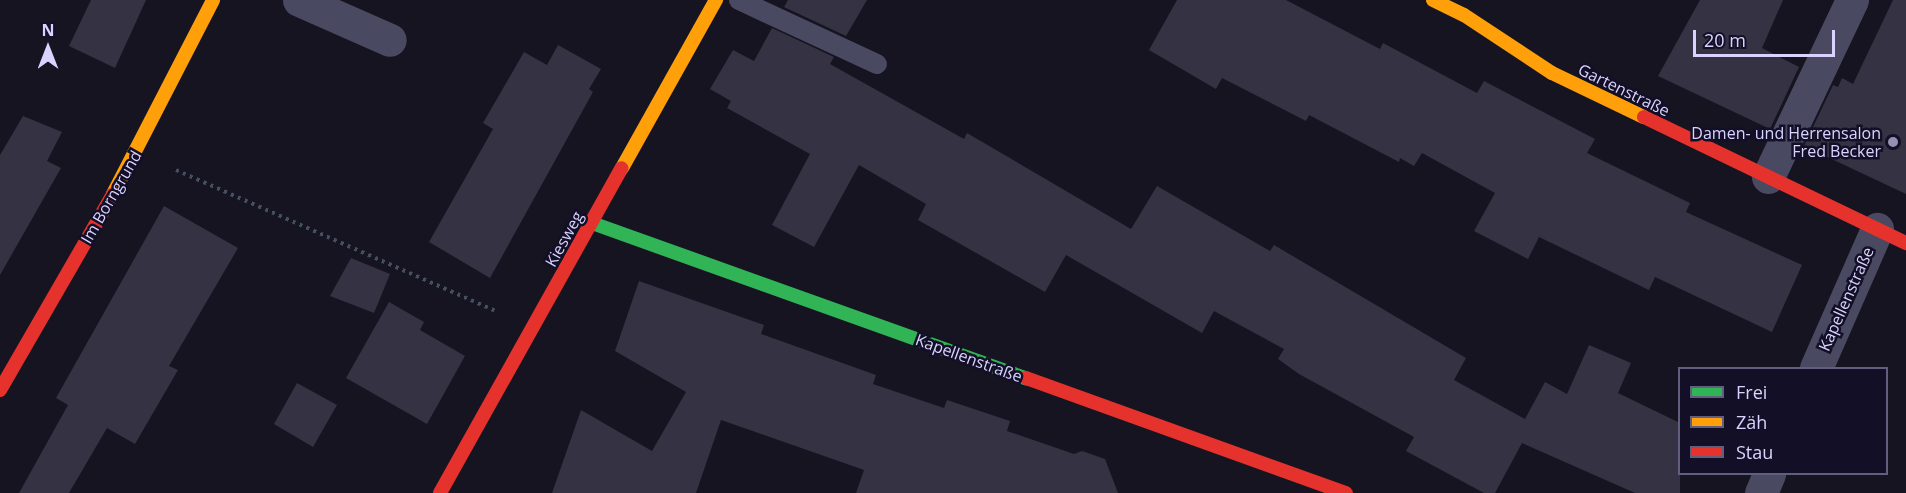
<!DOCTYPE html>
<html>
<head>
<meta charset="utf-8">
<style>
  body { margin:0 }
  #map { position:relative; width:1906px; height:493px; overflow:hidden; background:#161421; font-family:"Open Sans",sans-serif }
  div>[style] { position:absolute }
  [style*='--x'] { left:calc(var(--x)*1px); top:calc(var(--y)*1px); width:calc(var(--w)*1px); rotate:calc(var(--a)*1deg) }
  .building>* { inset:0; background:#343243 }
  .path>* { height:4px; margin-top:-2px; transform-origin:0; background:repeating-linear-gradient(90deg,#44505f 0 3px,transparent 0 7.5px) }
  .lane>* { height:20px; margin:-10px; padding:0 10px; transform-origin:10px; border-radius:10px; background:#4a4962 }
  .street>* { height:33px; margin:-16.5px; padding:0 16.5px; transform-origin:16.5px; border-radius:16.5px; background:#4a4962 }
  .fast>* { height:14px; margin:-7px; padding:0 7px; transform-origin:7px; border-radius:7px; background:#30b455 }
  .slow>* { height:14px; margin:-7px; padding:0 7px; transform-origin:7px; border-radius:7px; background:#ff9f0a }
  .jam>* { height:14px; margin:-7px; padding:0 7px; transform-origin:7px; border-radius:7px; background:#e5322d }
  .dots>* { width:16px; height:16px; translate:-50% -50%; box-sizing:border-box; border:3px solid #130f26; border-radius:50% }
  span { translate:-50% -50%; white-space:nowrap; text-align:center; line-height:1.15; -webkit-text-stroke:5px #130f26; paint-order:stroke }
  .street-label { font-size:16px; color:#d9d4ff }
  .poi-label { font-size:16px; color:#d9d4ff }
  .right { translate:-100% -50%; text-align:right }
  .legend { position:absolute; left:1678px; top:367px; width:210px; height:108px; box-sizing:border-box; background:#130f26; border:2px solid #625e7d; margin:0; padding:8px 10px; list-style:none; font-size:18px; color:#d9d4ff }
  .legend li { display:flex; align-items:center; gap:12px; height:30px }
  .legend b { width:30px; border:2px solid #625e7d }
  .north { position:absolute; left:18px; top:18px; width:60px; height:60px; -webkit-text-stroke:4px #130f26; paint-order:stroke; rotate:0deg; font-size:16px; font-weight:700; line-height:24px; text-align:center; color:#d9d4ff }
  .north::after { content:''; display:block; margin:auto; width:21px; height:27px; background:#d9d4ff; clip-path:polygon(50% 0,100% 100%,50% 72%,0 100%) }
  .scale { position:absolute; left:1693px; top:30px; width:142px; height:27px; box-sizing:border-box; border:3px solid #d9d4ff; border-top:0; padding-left:8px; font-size:18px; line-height:21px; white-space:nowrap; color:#d9d4ff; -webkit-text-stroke:4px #130f26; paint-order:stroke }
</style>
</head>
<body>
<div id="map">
  <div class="building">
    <div style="clip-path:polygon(91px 0,146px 0,115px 68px,69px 46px)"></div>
    <div style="clip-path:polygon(788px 0,867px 0,846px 36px,784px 7px)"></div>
    <div style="clip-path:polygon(1177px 0,1286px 0,1380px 49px,1383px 43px,1477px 93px,1484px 81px,1595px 139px,1587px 153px,1690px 203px,1686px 212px,1802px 265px,1772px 332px,1655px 277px,1649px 290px,1539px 237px,1528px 259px,1474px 231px,1495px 193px,1422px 153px,1414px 166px,1400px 158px,1399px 162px,1309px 115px,1306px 121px,1222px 78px,1216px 89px,1149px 50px)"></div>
    <div style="clip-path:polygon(1700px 0,1783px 0,1762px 48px,1799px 67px,1770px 129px,1658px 76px)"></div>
    <div style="clip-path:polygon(1893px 0,1906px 0,1906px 194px,1804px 146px,1833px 85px,1838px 87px,1842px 78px,1853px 84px)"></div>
    <div style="clip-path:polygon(772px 28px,834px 57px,830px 64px,964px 139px,967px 133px,1131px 229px,1157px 186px,1270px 251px,1274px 245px,1466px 358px,1454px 380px,1525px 419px,1545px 382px,1567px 394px,1589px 345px,1631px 363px,1618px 393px,1680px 423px,1680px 493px,1635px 493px,1522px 443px,1495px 493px,1484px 493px,1406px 451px,1414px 437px,1299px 374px,1278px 359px,1284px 349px,1214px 311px,1202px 333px,1066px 255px,1045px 292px,918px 220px,926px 204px,859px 165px,814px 247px,772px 225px,810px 154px,727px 108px,731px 101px,710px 89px,733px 50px,754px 61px)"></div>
    <div style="clip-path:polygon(558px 45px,601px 69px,589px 89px,593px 92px,490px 278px,429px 242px,493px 129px,483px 123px,524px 52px,547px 65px)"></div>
    <div style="clip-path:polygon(23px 116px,62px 132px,47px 161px,61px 168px,0 275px,0 155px)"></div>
    <div style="clip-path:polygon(164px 206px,238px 248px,169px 366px,178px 370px,135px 444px,107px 428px,69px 493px,19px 493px,68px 405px,56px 398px)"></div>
    <div style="clip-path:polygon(351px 258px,390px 274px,374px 313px,330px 296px)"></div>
    <div style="clip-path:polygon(639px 281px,764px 325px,761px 334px,876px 375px,873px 384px,944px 408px,947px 400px,1010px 421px,1007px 431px,1074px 454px,1082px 451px,1105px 459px,1118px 493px,856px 493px,864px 470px,721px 420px,696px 493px,552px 493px,581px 410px,652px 451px,686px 392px,615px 351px)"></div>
    <div style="clip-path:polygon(389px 302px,424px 322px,420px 330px,465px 356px,427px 424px,346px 378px)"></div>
    <div style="clip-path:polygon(297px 383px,337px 405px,313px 447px,274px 424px)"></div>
  </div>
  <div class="path">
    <div style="--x:176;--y:170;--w:350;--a:23.8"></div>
  </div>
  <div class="lane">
    <div style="--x:739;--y:0;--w:152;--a:24.9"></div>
  </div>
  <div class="street">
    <div style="--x:299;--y:0;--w:99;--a:23.7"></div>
    <div style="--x:1768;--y:177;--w:196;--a:-64.6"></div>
    <div style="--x:1816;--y:368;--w:152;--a:-66.3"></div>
    <div style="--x:1761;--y:493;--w:21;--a:-67"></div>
  </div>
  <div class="fast">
    <div style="--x:592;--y:223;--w:461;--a:19.7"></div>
  </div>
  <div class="slow">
    <div style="--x:1433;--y:0;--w:34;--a:26"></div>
    <div style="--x:1464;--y:15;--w:105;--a:33.4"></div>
    <div style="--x:1552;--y:73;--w:102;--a:25.6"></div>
    <div style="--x:622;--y:168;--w:193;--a:-60.8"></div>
    <div style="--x:113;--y:194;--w:218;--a:-62.7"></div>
  </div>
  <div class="jam">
    <div style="--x:1644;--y:117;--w:291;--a:25.7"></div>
    <div style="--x:1026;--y:378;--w:340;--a:19.8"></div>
    <div style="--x:0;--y:390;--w:226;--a:-60"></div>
    <div style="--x:440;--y:493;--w:372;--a:-60.8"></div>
  </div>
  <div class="dots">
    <div style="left:1893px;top:142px;background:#9591b1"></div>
  </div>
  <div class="street-label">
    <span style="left:1624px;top:90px;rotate:26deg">Gartenstraße</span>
    <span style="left:111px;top:197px;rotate:-60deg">Im Borngrund</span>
    <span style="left:564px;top:239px;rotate:-61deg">Kiesweg</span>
    <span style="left:1846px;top:299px;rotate:-66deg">Kapellenstraße</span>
    <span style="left:969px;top:358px;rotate:20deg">Kapellenstraße</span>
  </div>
  <div class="poi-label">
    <span class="right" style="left:1881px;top:142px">Damen- und Herrensalon<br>Fred Becker</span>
  </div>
  <ul class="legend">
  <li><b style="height:8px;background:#30b455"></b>Frei</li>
  <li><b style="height:8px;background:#ff9f0a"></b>Zäh</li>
  <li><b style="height:8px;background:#e5322d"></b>Stau</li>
  </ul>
  <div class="north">N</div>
  <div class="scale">20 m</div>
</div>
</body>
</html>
